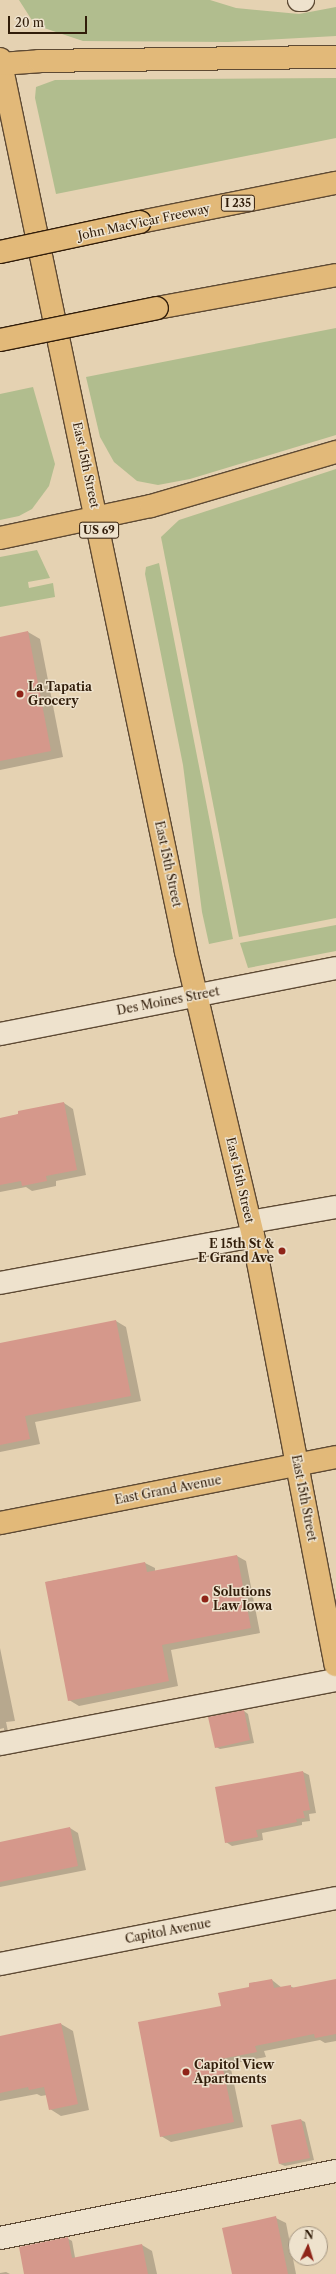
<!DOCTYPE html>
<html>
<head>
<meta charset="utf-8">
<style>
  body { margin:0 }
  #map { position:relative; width:336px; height:2274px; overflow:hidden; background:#e5d2b2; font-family:"Libre Caslon Text",serif }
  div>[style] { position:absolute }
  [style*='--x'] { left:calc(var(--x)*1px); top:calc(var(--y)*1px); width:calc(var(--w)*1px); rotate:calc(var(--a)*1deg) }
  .green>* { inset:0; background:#b1bd8e }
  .shadow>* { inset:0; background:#0003 }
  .building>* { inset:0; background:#d5988b }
  .roads { filter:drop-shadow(1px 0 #5e4a34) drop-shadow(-1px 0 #5e4a34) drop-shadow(0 1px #5e4a34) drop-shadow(0 -1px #5e4a34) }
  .minor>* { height:22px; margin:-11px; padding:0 11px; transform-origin:11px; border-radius:11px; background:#eee2cd }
  .major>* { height:22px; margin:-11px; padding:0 11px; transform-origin:11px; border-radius:11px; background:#e2b979 }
  .highway>* { height:22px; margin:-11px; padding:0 11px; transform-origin:11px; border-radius:11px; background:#e2b979 }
  .bridges { filter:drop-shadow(1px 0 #311d0a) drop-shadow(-1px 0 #311d0a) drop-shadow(0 1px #311d0a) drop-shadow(0 -1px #311d0a) }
  .highway-bridge>* { height:22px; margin:-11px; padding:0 11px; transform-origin:11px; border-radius:11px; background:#e2b979 }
  .dots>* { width:11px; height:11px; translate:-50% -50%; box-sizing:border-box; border:2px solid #eee2cd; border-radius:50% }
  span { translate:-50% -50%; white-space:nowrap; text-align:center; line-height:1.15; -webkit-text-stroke:3px #eee2cd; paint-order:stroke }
  .shield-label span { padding:1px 3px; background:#eee2cd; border:1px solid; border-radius:3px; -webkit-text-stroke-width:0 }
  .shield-label { font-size:11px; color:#311d0a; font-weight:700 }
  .street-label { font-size:12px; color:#311d0a }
  .poi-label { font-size:12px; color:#311d0a; font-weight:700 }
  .left { translate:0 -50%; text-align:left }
  .right { translate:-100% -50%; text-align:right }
  .north { position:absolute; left:288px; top:2226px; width:40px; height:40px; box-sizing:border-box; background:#eee2cd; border:1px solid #a2937f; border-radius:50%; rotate:4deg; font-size:11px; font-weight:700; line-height:16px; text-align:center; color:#311d0a }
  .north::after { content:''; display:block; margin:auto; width:14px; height:18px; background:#8f2418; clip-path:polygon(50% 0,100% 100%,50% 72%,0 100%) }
  .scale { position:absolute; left:8px; top:16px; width:79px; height:18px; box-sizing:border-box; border:2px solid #311d0a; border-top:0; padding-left:5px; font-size:12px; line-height:14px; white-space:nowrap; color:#311d0a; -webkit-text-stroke:3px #eee2cd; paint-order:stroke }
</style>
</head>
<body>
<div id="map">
  <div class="green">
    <div style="clip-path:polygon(19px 0,210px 0,236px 8px,299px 14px,336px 7px,336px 36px,228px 42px,83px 41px,35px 25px)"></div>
    <div style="clip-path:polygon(336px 78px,336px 138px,56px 194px,35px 98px,36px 87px,55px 80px)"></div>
    <div style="clip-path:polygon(336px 328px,336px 435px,190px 479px,158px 485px,137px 481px,114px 462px,100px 437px,86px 377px)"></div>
    <div style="clip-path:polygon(33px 387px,55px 464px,49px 486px,32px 509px,19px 516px,0 520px,0 394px)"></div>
    <div style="clip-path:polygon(336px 469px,336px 918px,239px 937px,161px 537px,179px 520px)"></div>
    <div style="clip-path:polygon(37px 550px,50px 578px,28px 582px,29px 588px,53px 583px,55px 597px,0 607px,0 557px)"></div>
    <div style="clip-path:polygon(159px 563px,233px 939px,209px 944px,202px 912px,183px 765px,145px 574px,146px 567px)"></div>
    <div style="clip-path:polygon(336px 925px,336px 951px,248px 968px,240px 943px)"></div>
  </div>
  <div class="shadow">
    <div style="clip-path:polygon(28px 632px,40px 639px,63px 757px,0 770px,0 638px)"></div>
    <div style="clip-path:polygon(64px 1103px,73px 1109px,86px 1175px,56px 1181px,56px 1186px,32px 1191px,26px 1187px,0 1192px,0 1119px)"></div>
    <div style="clip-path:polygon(116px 1321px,126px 1327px,141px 1401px,35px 1422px,40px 1444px,0 1452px,0 1344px)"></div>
    <div style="clip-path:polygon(237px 1556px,246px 1561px,260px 1633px,171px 1650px,178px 1686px,79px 1706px,69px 1700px,46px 1582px,145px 1563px,155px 1568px,155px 1572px)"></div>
    <div style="clip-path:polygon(0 1648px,15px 1721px,6px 1722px,9px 1736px,0 1738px,0 1731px,4px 1730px,4px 1728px,0 1729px)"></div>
    <div style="clip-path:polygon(244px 1711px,248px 1714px,254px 1743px,220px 1749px,216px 1747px)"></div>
    <div style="clip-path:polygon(303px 1772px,309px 1775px,316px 1813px,309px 1814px,310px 1821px,302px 1822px,302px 1825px,262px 1833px,263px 1840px,232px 1846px,226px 1842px,216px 1788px)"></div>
    <div style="clip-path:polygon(70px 1828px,78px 1833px,86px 1870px,0 1887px,0 1843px)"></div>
    <div style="clip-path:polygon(272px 1980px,282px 1988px,290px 1986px,294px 1988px,336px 1980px,336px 2041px,325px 2043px,320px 2040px,264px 2051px,266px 2057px,230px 2064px,243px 2127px,171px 2142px,161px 2136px,222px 2006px,250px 1988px)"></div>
    <div style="clip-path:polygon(61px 2024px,73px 2031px,89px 2110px,61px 2116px,50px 2109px,47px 2095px,41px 2096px,37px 2094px,0 2101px,0 2046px)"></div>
    <div style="clip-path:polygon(301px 2120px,305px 2122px,314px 2160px,285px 2166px,280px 2164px,272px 2126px)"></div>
    <div style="clip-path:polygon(276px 2218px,286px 2223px,296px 2274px,233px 2274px)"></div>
    <div style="clip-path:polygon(67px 2238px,72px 2241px,78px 2274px,25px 2274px)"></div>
    <div style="clip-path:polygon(142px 2245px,152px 2251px,157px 2274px,93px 2274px)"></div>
    <div style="clip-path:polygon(6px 2272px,10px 2274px,0 2274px,0 2273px)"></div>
  </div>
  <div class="building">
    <div style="clip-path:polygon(28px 631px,51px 751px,0 761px,0 637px)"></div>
    <div style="clip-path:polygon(64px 1102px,77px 1170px,46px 1176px,47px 1181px,22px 1186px,21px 1181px,0 1185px,0 1118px,18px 1114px,18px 1111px)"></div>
    <div style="clip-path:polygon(116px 1320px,131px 1396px,25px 1416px,30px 1439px,0 1445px,0 1343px)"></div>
    <div style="clip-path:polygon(237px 1555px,251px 1628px,162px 1645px,169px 1681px,68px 1701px,45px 1582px,145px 1562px,147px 1572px)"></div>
    <div style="clip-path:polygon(244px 1710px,250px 1740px,215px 1748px,208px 1717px)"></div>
    <div style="clip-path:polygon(303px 1771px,310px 1810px,303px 1811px,305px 1818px,296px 1819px,297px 1822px,256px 1830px,258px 1837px,225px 1843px,215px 1787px)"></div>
    <div style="clip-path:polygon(70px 1827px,78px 1866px,0 1882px,0 1842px)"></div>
    <div style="clip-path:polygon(272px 1979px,274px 1988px,291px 1985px,291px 1988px,336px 1979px,336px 2034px,315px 2038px,314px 2034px,255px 2046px,257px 2052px,221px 2059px,234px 2122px,160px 2137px,138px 2022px,221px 2006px,218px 1993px,249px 1987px,249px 1983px)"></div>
    <div style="clip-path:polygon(61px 2023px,78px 2104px,49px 2110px,44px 2087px,29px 2090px,28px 2087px,0 2093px,0 2036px)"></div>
    <div style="clip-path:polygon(301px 2119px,310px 2158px,279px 2164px,271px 2125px)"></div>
    <div style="clip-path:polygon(276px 2216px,288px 2274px,232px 2274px,222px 2228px)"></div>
    <div style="clip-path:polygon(68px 2237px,72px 2258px,142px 2244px,148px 2274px,24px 2274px,19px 2247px)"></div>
  </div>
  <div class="roads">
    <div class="minor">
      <div style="--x:299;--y:0;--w:4;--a:0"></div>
      <div style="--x:0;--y:1034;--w:342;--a:-11.1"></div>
      <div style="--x:250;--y:1222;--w:87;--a:-9.9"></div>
      <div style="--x:0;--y:1283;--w:257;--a:-10.5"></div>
      <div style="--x:0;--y:1744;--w:342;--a:-10.8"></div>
      <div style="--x:0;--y:1964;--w:342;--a:-11.1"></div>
      <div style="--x:0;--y:2238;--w:343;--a:-11.3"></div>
    </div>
    <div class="major">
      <div style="--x:0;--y:59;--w:912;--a:78.23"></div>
      <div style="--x:186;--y:952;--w:292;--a:76.7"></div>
      <div style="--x:253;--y:1236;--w:437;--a:79.1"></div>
      <div style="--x:0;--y:1523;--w:342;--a:-11.1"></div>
    </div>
    <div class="highway">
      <div style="--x:0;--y:64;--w:39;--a:-4"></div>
      <div style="--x:39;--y:61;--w:297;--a:-0.8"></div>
      <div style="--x:140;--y:222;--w:200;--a:-11.3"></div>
      <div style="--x:157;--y:308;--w:182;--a:-10.4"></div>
      <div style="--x:0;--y:538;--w:154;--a:-12"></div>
      <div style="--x:151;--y:506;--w:193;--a:-16.3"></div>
    </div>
  </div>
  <div class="bridges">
    <div class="highway-bridge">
      <div style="--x:0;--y:252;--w:143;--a:-12.1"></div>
      <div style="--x:0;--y:340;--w:160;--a:-11.5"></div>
    </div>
  </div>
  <div class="dots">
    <div style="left:20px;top:694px;background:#8f2418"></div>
    <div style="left:282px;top:1251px;background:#8f2418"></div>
    <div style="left:205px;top:1599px;background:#8f2418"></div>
    <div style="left:186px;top:2072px;background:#8f2418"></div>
  </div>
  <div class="shield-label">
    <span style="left:238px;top:203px">I 235</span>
    <span style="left:99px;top:530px">US 69</span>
  </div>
  <div class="street-label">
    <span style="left:144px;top:222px;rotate:-12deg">John MacVicar Freeway</span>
    <span style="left:86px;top:465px;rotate:78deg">East 15th Street</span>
    <span style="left:168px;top:864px;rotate:78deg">East 15th Street</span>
    <span style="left:168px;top:1001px;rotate:-11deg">Des Moines Street</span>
    <span style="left:240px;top:1180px;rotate:77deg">East 15th Street</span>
    <span style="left:168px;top:1490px;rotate:-11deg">East Grand Avenue</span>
    <span style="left:304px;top:1498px;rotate:79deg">East 15th Street</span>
    <span style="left:168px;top:1931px;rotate:-11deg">Capitol Avenue</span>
  </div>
  <div class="poi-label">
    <span class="left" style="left:28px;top:694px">La Tapatia<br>Grocery</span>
    <span class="right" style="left:274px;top:1251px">E 15th St &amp;<br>E Grand Ave</span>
    <span class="left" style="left:213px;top:1599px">Solutions<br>Law Iowa</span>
    <span class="left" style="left:194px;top:2072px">Capitol View<br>Apartments</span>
  </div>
  <div class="north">N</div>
  <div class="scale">20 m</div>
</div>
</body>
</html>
